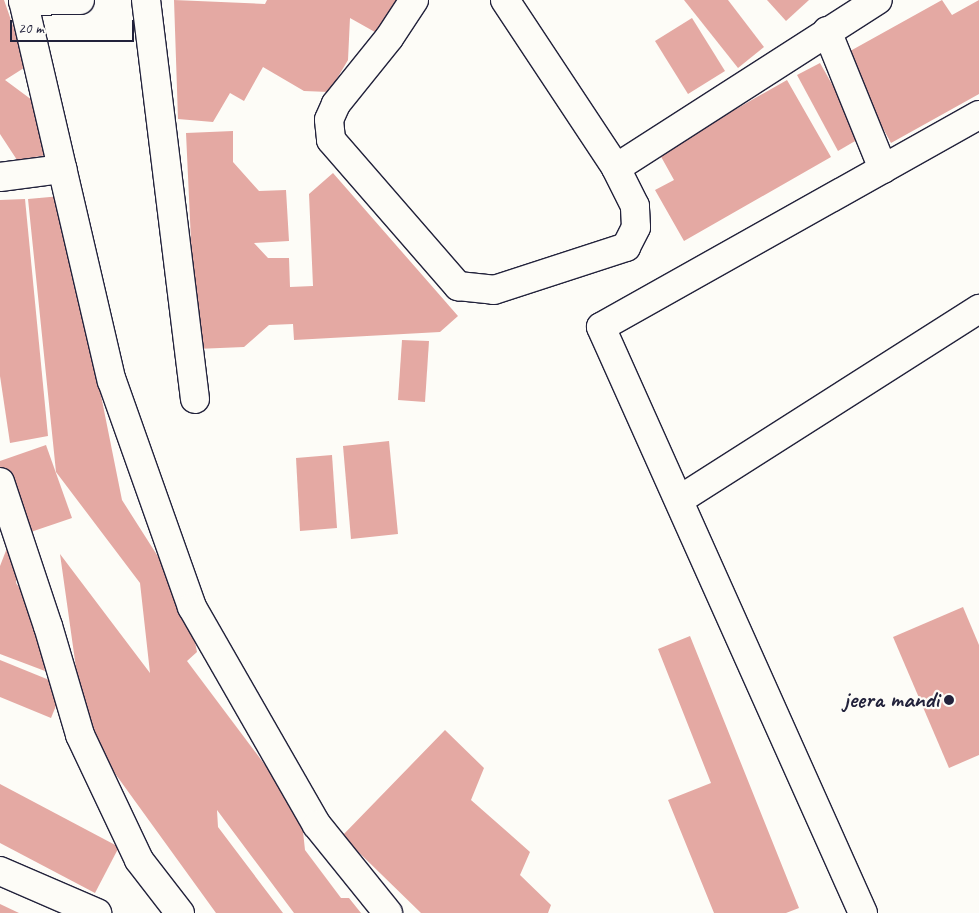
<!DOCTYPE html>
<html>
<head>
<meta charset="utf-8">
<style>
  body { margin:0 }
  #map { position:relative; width:979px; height:913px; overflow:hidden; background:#fdfcf7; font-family:Caveat,sans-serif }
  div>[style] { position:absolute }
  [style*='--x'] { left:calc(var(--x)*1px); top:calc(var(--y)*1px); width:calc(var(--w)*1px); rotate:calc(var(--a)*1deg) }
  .building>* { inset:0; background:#e4a9a3 }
  .roads { filter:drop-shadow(1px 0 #22223b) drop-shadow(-1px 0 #22223b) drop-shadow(0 1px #22223b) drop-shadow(0 -1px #22223b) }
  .minor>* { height:28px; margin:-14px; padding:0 14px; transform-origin:14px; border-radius:14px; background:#fdfcf7 }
  .dots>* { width:14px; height:14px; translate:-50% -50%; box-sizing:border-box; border:2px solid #fdfcf7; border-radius:50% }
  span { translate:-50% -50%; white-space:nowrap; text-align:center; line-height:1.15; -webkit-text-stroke:4.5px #fdfcf7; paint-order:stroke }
  .poi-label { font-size:24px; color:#22223b; font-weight:700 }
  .right { translate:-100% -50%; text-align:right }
  .scale { position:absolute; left:10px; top:20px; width:124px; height:22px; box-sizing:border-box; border:2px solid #22223b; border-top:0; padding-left:6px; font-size:15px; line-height:18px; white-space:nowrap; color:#22223b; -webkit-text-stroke:4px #fdfcf7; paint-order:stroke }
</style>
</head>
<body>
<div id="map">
  <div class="building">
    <div style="clip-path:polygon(0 0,4px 0,27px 66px,5px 80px,36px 103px,47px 155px,17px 160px,0 134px)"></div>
    <div style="clip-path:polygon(174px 0,265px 4px,267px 0,403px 0,382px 36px,350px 18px,348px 60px,329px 92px,304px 91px,263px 67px,244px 101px,230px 93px,213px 122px,178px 119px)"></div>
    <div style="clip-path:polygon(684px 0,728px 0,764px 47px,738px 68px)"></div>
    <div style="clip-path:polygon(767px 0,809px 0,786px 21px)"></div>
    <div style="clip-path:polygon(942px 0,952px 15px,979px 0,979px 94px,891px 143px,843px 55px)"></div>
    <div style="clip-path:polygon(692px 18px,725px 71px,688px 94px,655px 41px)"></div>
    <div style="clip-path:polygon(820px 63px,862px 137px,838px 151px,797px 75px)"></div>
    <div style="clip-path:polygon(787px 80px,831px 157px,684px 241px,655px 190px,674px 180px,659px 153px)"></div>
    <div style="clip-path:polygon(233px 131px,233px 162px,259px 191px,286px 190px,289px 241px,254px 243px,268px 258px,289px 258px,290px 287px,313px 286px,309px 194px,333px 173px,458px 316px,440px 332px,294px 340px,293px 324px,269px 325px,244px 347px,196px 349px,186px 133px)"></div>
    <div style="clip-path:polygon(61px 196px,122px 500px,178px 588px,190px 617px,197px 652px,187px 661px,301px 813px,305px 850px,341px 898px,349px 898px,361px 913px,294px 913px,217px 810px,218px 827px,283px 913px,216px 913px,85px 732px,60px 554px,150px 673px,140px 583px,56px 472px,28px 199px)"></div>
    <div style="clip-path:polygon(25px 199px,48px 436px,10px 443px,0 376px,0 200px)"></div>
    <div style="clip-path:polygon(402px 340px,429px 341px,425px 402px,398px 400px)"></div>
    <div style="clip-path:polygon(389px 441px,398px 534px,351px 539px,343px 446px)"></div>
    <div style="clip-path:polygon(46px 445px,72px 518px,22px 535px,0 471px,0 461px)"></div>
    <div style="clip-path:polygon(332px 455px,337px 528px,300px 531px,296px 458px)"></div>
    <div style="clip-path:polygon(7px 548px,18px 561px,16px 583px,37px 614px,45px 671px,0 654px,0 566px)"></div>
    <div style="clip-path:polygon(963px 607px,979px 645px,979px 755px,949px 768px,893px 637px)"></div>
    <div style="clip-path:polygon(690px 636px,799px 908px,786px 913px,714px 913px,668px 800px,711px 783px,658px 649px)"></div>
    <div style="clip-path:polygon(0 660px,64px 686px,51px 718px,0 697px)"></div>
    <div style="clip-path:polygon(445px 730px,484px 768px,471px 800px,530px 852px,520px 875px,551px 905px,548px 913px,421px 913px,342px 836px)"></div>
    <div style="clip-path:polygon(0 784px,119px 847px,95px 893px,0 843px)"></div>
    <div style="clip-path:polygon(0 904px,19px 913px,0 913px)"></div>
  </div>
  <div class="roads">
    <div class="minor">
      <div style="--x:23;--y:0;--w:391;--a:76.9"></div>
      <div style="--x:112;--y:381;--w:240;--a:70.5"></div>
      <div style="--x:192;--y:607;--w:251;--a:60.2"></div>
      <div style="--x:317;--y:825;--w:113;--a:51.1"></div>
      <div style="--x:146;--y:0;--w:402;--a:83"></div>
      <div style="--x:414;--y:0;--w:45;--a:123.3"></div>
      <div style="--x:389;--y:38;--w:85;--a:128.8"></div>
      <div style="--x:336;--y:104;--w:17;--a:114"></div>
      <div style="--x:329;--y:120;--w:20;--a:84"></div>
      <div style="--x:331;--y:140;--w:194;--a:49"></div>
      <div style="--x:458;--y:286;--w:36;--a:6"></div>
      <div style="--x:494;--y:290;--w:139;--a:-18"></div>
      <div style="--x:626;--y:247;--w:22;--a:-63"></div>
      <div style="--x:636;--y:227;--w:21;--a:-93"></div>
      <div style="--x:635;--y:206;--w:42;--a:-116.6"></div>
      <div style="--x:505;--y:0;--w:201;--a:56.5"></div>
      <div style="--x:616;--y:168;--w:311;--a:-32.7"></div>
      <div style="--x:23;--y:1;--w:57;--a:-1"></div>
      <div style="--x:827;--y:31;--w:149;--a:67.9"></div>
      <div style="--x:0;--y:177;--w:63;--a:-7.4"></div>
      <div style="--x:0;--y:482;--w:152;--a:71.6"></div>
      <div style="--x:48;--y:626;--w:114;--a:73.6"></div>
      <div style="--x:80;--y:735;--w:138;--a:64.7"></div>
      <div style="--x:139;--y:860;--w:67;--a:52.3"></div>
      <div style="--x:679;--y:500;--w:356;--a:-32.5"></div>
      <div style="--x:0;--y:871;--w:106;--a:23.4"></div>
      <div style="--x:863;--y:913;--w:642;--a:-114.09"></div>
      <div style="--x:601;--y:327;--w:433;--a:-29.3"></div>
    </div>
  </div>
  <div class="dots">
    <div style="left:949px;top:700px;background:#22223b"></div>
  </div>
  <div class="poi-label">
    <span class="right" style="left:939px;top:700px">jeera mandi</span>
  </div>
  <div class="scale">20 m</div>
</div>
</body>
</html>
